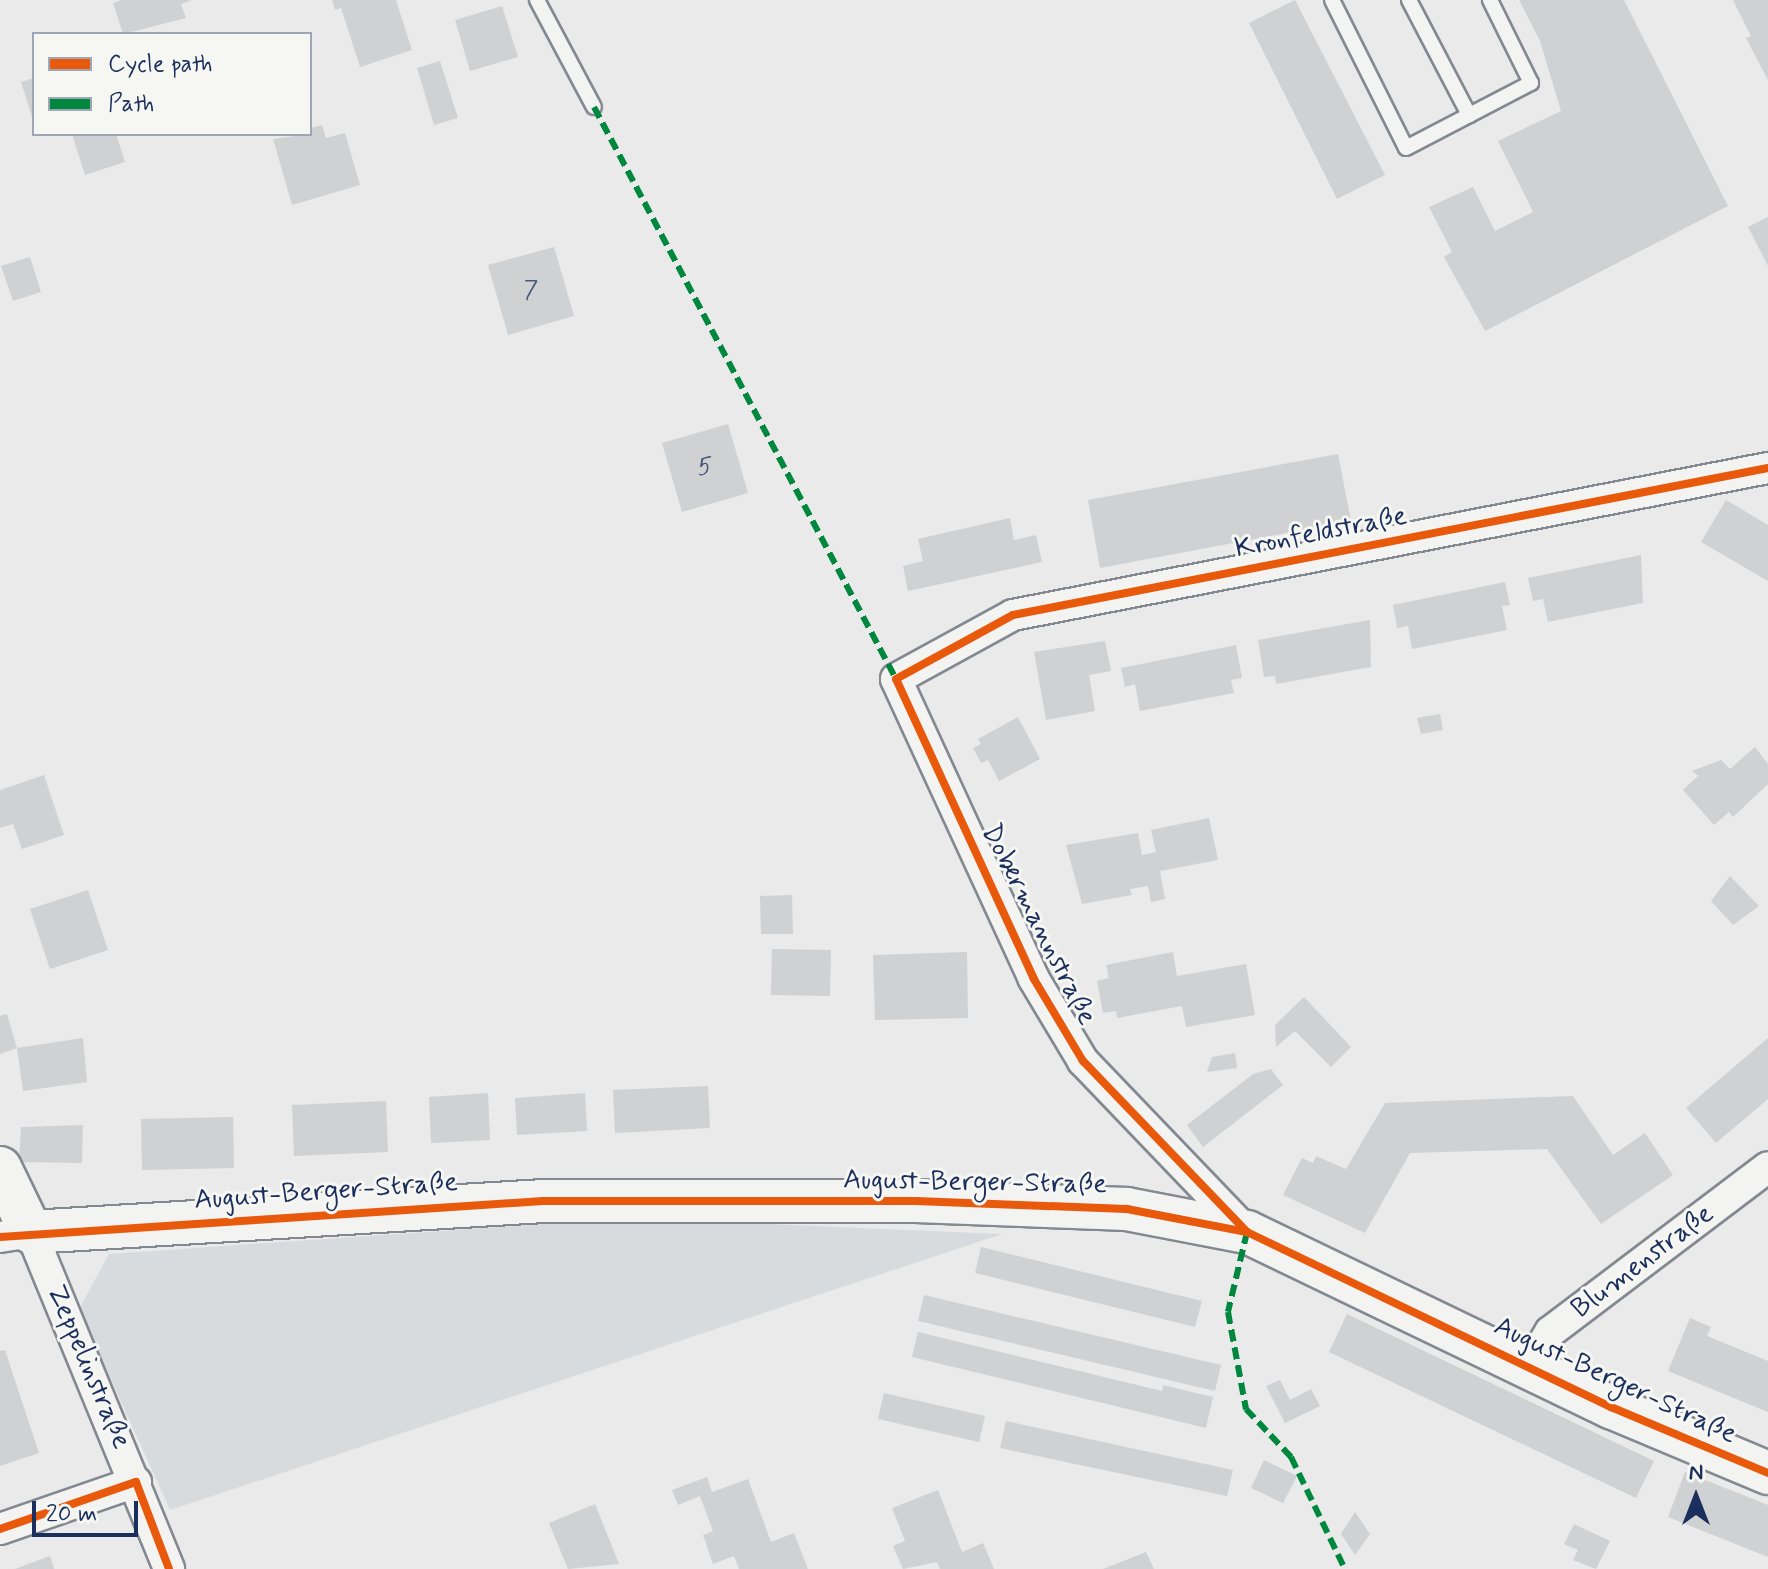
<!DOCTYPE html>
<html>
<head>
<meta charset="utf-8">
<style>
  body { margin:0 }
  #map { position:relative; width:1768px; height:1569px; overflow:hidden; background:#e9eae9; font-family:Mynerve,sans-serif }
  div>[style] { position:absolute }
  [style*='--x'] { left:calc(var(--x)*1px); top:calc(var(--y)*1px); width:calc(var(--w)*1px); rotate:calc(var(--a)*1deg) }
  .green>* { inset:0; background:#d8dbde }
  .building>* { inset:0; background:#d0d1d3 }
  .roads { filter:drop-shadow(2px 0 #848890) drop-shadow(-2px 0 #848890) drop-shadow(0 2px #848890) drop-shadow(0 -2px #848890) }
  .lane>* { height:14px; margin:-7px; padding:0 7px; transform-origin:7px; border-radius:7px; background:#f3f3f2 }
  .street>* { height:30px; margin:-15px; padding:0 15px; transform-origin:15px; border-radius:15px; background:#f3f3f2 }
  .secondary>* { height:42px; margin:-21px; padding:0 21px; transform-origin:21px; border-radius:21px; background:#f3f3f2 }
  .quiet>* { height:6px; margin-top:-3px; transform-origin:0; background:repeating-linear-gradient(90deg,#00873e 0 12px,transparent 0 18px) }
  .cycleway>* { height:8px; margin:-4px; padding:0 4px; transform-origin:4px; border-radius:4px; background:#e8590c }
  span { translate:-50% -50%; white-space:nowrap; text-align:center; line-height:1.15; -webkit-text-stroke:6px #f6f6f2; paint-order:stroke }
  .number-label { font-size:24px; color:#48587b }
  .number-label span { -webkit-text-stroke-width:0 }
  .street-label { font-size:28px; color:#1b2f5e }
  .legend { position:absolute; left:32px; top:32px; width:280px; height:104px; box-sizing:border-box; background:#f6f6f2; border:2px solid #9ea6b7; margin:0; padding:10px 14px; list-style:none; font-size:24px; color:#1b2f5e }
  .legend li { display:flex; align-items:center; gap:16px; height:40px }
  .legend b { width:40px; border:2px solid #9ea6b7 }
  .north { position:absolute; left:1656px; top:1457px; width:80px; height:80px; -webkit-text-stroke:6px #f6f6f2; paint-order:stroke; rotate:0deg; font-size:22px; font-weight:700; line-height:32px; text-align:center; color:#1b2f5e }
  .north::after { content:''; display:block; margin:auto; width:28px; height:36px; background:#1b2f5e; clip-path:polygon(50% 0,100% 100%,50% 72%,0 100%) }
  .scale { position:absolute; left:32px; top:1501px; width:106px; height:36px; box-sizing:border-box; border:4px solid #1b2f5e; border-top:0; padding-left:10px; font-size:24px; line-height:28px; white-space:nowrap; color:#1b2f5e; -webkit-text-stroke:6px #f6f6f2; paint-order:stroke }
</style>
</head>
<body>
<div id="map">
  <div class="green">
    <div style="clip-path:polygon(629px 1218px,1002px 1234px,170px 1510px,79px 1309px,109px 1254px)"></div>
  </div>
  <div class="building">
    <div style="clip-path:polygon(122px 0,192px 0,181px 4px,186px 18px,123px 34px,113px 3px)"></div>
    <div style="clip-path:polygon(332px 0,396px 0,412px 50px,360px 67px,341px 8px,335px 10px)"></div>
    <div style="clip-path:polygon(1295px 0,1385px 175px,1337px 199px,1249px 23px)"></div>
    <div style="clip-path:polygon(1519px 0,1624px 0,1728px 206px,1485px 331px,1444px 257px,1452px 252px,1429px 207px,1473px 187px,1495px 231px,1533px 212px,1498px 141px,1561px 111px,1540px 41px)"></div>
    <div style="clip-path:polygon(1733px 0,1768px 0,1768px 80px,1746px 38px,1751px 36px)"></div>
    <div style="clip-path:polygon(502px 6px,518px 57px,470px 71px,455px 20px)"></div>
    <div style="clip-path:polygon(440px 61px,458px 118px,434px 125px,417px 68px)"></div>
    <div style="clip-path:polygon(34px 78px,34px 120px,33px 120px,21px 82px)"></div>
    <div style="clip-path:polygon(322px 125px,326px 138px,345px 133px,360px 185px,292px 205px,273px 139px,310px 134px,310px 128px)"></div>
    <div style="clip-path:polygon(72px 134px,116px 134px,125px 162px,85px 175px)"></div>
    <div style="clip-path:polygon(1768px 217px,1768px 266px,1748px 227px)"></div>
    <div style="clip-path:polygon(554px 247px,574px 316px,508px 335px,488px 265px)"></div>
    <div style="clip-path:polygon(30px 257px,41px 292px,13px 301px,1px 266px)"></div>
    <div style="clip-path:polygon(728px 424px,748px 493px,682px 512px,662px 443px)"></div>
    <div style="clip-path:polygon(1338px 454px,1351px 521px,1100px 568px,1088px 500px)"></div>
    <div style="clip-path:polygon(1726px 500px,1768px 525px,1768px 581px,1701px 542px)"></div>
    <div style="clip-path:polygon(1010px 518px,1014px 540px,1036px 535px,1042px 562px,908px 591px,903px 566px,923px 561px,918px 539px)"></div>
    <div style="clip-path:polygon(1641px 555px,1643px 603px,1548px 622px,1543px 599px,1533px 601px,1528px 578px)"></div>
    <div style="clip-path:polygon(1505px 582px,1510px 605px,1502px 606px,1507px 630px,1412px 649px,1408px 626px,1397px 628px,1393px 605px)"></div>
    <div style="clip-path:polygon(1370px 620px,1371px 667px,1276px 684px,1275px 676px,1264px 677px,1258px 640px)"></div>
    <div style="clip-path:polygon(1105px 641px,1111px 671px,1089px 675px,1095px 711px,1046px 720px,1034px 652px)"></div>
    <div style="clip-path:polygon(1236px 645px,1242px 678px,1231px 680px,1234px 693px,1140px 711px,1135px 684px,1125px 687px,1121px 668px)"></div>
    <div style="clip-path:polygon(1440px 714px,1443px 730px,1421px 734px,1417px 718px)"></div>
    <div style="clip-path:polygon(1018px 717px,1040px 759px,999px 781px,988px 760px,981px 763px,973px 748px,981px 744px,978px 739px)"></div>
    <div style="clip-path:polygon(1755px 747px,1768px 764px,1768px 784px,1733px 817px,1729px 812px,1714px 825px,1683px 790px,1698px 776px,1692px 771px,1721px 760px,1730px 769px)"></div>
    <div style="clip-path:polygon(44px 775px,64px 835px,22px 849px,13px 824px,0 828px,0 790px)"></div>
    <div style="clip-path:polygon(1209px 818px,1218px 860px,1160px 871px,1165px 899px,1151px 902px,1148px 886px,1130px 889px,1132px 895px,1082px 904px,1066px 845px,1138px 833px,1142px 855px,1156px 852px,1151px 830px)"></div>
    <div style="clip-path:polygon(1730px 876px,1759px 906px,1733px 925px,1711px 901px)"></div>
    <div style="clip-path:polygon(88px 890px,108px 950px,50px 969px,30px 909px)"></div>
    <div style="clip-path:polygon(792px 895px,793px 934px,761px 934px,760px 896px)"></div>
    <div style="clip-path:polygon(772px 949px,831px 950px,830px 996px,771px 995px)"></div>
    <div style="clip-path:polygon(967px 952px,968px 1018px,875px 1020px,873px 955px)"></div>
    <div style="clip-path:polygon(1173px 952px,1177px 976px,1246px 964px,1255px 1015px,1186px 1027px,1182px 1006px,1117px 1018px,1116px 1011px,1103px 1013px,1097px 981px,1109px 978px,1106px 965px)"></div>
    <div style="clip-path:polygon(1304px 997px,1351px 1047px,1331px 1067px,1295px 1031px,1276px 1047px,1275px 1025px)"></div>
    <div style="clip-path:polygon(7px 1014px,17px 1048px,0 1054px,0 1016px)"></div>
    <div style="clip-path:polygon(83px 1038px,87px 1082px,23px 1091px,17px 1048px)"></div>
    <div style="clip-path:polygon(1768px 1038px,1768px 1099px,1716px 1143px,1686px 1108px)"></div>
    <div style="clip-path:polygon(1235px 1053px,1237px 1068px,1207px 1072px,1212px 1057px)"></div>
    <div style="clip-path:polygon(1271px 1069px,1283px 1085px,1203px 1147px,1187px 1125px,1253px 1074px)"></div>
    <div style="clip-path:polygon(708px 1086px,710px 1128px,615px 1133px,613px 1090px)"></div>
    <div style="clip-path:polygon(488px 1093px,490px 1140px,431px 1143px,429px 1097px)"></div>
    <div style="clip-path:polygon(585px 1093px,587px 1131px,517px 1135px,515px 1098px)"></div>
    <div style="clip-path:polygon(1573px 1096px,1613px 1155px,1645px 1133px,1673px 1175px,1601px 1224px,1547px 1149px,1410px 1153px,1365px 1233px,1283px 1195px,1302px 1158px,1313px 1163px,1316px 1156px,1346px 1169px,1385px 1103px)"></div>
    <div style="clip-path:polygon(386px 1101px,388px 1152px,294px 1156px,292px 1105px)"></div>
    <div style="clip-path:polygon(233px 1117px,234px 1168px,142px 1170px,141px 1119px)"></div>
    <div style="clip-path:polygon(83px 1125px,82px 1163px,19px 1162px,21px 1127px)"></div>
    <div style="clip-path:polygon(981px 1247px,1202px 1301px,1195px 1327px,975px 1273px)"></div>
    <div style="clip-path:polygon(924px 1295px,1221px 1365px,1215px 1391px,918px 1321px)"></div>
    <div style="clip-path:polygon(1347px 1314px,1654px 1461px,1636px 1498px,1329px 1352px)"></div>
    <div style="clip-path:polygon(1690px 1318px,1711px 1327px,1707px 1336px,1768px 1361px,1768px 1412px,1668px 1371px)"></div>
    <div style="clip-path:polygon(918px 1332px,1162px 1391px,1163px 1385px,1213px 1397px,1206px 1428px,912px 1357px)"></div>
    <div style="clip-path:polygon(5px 1350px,39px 1453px,0 1466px,0 1351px)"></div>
    <div style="clip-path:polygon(1280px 1380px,1290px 1400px,1311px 1389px,1320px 1406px,1285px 1423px,1266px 1386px)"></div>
    <div style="clip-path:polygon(884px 1393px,985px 1416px,979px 1442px,878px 1419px)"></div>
    <div style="clip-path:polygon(1006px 1421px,1233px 1470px,1227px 1496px,1000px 1448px)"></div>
    <div style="clip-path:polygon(1264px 1460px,1297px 1476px,1283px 1503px,1251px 1488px)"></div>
    <div style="clip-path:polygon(1685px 1472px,1768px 1505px,1768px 1557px,1668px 1517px)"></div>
    <div style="clip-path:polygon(707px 1477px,712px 1492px,748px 1479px,771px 1542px,794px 1533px,808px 1569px,739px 1569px,734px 1556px,713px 1564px,703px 1535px,713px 1531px,700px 1496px,678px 1505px,672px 1490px)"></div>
    <div style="clip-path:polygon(938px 1490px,962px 1552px,983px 1543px,994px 1569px,940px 1569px,937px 1562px,903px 1569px,893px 1546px,905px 1541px,892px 1508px)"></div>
    <div style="clip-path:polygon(595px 1504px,619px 1564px,568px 1569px,549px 1523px)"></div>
    <div style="clip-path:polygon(1355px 1512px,1370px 1534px,1355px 1555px,1341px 1534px)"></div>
    <div style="clip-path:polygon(1574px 1524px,1610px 1541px,1596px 1569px,1573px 1560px,1578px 1550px,1564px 1544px)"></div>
    <div style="clip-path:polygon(1146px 1552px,1154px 1569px,1103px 1569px)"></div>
    <div style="clip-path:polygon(50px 1556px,54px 1569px,15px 1569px)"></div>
  </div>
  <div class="roads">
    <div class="lane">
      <div style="--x:537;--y:0;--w:121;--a:62"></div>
      <div style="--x:1332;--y:0;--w:165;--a:63.4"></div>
      <div style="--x:1406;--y:148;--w:141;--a:-27.5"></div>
      <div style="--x:1531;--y:83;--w:93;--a:-116.3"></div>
      <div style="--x:1409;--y:0;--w:130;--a:62.4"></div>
    </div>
    <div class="street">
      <div style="--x:1247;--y:1232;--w:237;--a:-133.8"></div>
      <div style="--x:1083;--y:1061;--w:96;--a:-120.9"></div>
      <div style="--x:1034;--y:979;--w:330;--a:-114.7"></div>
      <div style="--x:896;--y:679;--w:133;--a:-28.7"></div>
      <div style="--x:1013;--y:615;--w:769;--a:-11.02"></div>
      <div style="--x:0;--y:1237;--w:31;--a:-9"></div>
      <div style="--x:31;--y:1232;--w:364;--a:67.7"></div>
      <div style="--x:1529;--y:1367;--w:41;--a:-59"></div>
      <div style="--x:1550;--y:1332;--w:273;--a:-37.1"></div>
      <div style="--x:0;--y:1529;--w:144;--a:-19.1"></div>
    </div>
    <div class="secondary">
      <div style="--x:0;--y:1168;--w:71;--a:64.2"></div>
      <div style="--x:31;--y:1232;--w:513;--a:-3.46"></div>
      <div style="--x:543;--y:1201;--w:373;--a:0"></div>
      <div style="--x:916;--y:1201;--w:211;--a:2.2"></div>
      <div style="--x:1127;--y:1209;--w:122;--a:10.9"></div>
      <div style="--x:1247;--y:1232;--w:404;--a:25.7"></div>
      <div style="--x:1611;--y:1407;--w:170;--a:22.8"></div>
    </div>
  </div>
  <div class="quiet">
    <div style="--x:594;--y:107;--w:647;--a:62.17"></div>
    <div style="--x:1247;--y:1232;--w:82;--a:103.4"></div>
    <div style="--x:1228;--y:1312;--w:99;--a:79.5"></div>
    <div style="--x:1246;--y:1409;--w:66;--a:46.8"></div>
    <div style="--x:1291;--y:1457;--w:124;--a:64.3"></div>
  </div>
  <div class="cycleway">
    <div style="--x:1247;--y:1232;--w:237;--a:-133.8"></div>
    <div style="--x:1083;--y:1061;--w:96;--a:-120.9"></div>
    <div style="--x:1034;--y:979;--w:330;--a:-114.7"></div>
    <div style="--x:896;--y:679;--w:133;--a:-28.7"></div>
    <div style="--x:1013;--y:615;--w:769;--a:-11.02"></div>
    <div style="--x:0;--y:1237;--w:544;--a:-3.79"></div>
    <div style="--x:543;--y:1201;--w:373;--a:0"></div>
    <div style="--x:916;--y:1201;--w:211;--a:2.2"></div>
    <div style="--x:1127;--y:1209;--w:122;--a:10.9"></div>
    <div style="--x:1247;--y:1232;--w:404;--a:25.7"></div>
    <div style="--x:1611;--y:1407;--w:170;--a:22.8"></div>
    <div style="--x:0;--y:1529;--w:144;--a:-19.1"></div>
    <div style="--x:136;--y:1482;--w:93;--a:69.2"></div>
  </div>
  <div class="number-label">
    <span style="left:531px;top:291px">7</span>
    <span style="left:705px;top:468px">5</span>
  </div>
  <div class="street-label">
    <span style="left:1321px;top:533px;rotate:-11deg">Kronfeldstraße</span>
    <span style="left:1038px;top:925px;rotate:63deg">Dobermannstraße</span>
    <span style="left:975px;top:1183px;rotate:1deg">August-Berger-Straße</span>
    <span style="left:326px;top:1192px;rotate:-4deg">August-Berger-Straße</span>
    <span style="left:1643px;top:1262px;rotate:-37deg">Blumenstraße</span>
    <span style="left:88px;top:1367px;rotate:67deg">Zeppelinstraße</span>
    <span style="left:1615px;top:1381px;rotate:25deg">August-Berger-Straße</span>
  </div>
  <ul class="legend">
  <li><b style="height:10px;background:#e8590c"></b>Cycle path</li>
  <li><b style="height:10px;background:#00873e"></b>Path</li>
  </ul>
  <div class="north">N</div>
  <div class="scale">20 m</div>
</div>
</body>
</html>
